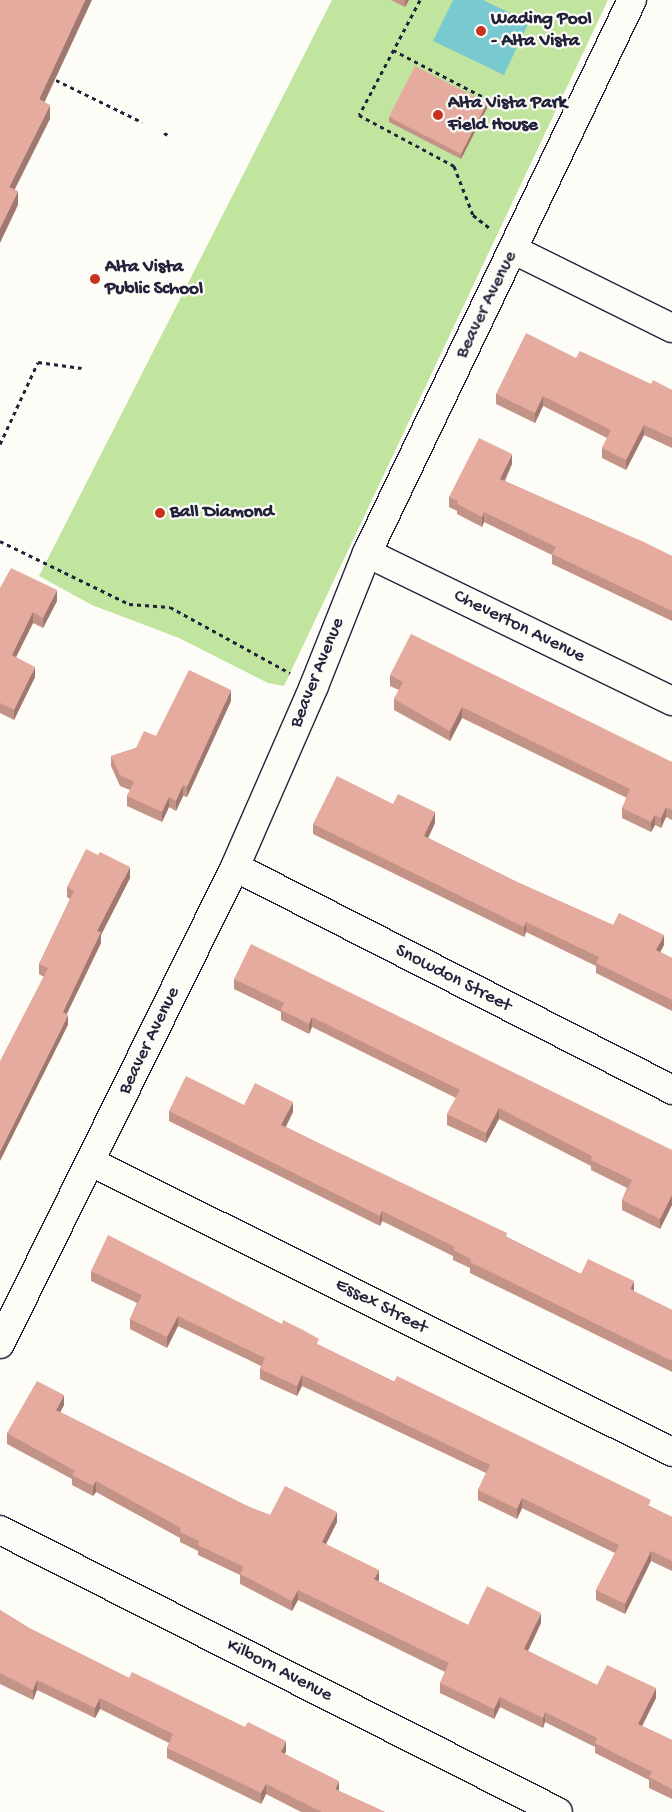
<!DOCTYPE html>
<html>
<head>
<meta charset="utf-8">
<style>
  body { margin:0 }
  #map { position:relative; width:672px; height:1812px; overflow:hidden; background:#fdfcf7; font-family:"Gochi Hand",sans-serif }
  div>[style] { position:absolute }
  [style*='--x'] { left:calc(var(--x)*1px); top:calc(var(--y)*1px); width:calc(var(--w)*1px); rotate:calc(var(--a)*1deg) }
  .green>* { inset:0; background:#c1e59f }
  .water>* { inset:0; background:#78cad0 }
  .path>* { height:3px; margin-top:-1.5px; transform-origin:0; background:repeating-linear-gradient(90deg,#22223b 0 4px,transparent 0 8px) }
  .roads { filter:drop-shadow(1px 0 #22223b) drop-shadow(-1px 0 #22223b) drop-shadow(0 1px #22223b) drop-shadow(0 -1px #22223b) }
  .minor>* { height:28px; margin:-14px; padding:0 14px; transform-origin:14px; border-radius:14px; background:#fdfcf7 }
  .wall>* { inset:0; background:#c49388 }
  .shaded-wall>* { inset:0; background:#a0786f }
  .building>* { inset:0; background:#e4ab9e }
  .dots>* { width:14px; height:14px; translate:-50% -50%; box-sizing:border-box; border:2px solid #fdfcf7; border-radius:50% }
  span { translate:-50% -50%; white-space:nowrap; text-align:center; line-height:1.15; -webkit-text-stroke:4.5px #fdfcf7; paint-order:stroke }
  .poi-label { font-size:19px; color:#22223b; font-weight:700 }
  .left { translate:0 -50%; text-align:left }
  .street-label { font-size:19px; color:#22223b }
</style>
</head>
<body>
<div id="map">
  <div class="green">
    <div style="clip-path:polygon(332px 0,608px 0,284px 686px,268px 683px,179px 638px,92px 605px,39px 576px)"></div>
  </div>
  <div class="water">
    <div style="clip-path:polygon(453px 0,483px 0,529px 22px,504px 75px,433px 41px)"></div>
  </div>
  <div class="path">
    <div style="--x:420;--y:0;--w:130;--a:117.9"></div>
    <div style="--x:359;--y:115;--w:108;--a:28.2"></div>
    <div style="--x:454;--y:166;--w:53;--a:68.8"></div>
    <div style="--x:473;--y:215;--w:24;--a:38"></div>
    <div style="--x:393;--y:50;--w:108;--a:27.5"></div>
    <div style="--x:56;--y:80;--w:96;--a:26"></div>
    <div style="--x:164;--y:133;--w:7;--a:27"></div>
    <div style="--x:0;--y:444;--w:90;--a:-65.1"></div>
    <div style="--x:38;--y:362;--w:44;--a:7.8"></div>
    <div style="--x:0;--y:541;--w:144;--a:26"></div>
    <div style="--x:129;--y:604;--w:41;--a:4.2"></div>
    <div style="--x:170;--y:607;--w:137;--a:28.8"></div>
  </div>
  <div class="roads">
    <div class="minor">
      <div style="--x:514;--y:250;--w:176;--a:26.3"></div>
      <div style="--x:367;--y:553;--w:339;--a:25.9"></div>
      <div style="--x:235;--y:867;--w:491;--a:27"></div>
      <div style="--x:91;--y:1162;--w:649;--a:26.53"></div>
      <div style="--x:0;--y:1344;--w:532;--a:-63.77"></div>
      <div style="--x:235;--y:867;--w:197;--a:-66.4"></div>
      <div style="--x:314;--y:686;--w:143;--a:-68.3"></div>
      <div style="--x:367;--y:553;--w:613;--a:-64.4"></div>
      <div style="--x:0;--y:1530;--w:625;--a:26.81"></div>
    </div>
  </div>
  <div class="wall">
    <div style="clip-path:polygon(391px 0,409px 0,405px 7px)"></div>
    <div style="clip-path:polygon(487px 108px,461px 159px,389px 122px,389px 117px)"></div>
    <div style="clip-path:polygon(576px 358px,651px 384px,672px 390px,672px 448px,644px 435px,626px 470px,602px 458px,602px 448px,607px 438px,543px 406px,535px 423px,496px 404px,496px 394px)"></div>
    <div style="clip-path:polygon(512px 464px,505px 481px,672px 556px,672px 621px,552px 564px,552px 555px,484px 522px,482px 527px,457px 514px,457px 511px,449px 507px,449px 497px)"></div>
    <div style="clip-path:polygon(0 588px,57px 601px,43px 628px,33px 623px,16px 657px,35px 677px,14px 720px,0 713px)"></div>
    <div style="clip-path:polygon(390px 675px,672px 762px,672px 820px,666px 817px,661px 828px,655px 825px,651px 832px,622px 818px,622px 808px,627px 798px,462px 718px,450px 741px,394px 710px,394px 699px,399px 690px,390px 686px)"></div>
    <div style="clip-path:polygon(231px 701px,187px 797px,183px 796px,176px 811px,169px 807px,162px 822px,127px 806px,127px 796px,130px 790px,120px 786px,111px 766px,111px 756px,136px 748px,156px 736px)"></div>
    <div style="clip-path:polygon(393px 804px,435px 823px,428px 838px,517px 882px,613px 925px,664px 945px,660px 952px,672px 958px,672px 1011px,596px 973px,596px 966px,526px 932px,524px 937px,313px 834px,313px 824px)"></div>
    <div style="clip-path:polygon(130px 878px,101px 935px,101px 943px,66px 1014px,68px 1025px,44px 977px,39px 974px,39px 964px,70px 899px,67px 897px,67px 887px)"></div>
    <div style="clip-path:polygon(234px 979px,672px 1150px,672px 1205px,660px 1229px,622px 1210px,622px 1200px,627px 1188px,591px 1170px,591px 1166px,499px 1119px,486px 1143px,447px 1125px,447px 1114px,456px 1098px,312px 1027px,309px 1034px,281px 1020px,281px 1012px,234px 989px)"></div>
    <div style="clip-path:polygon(244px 1105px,293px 1112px,286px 1127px,581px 1274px,633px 1291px,672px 1310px,672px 1372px,470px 1273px,470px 1268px,453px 1260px,453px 1256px,382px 1221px,380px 1226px,169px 1121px,169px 1111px)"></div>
    <div style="clip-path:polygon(91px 1271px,319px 1345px,672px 1517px,672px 1571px,651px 1561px,625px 1614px,596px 1600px,596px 1590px,615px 1553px,522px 1508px,517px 1519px,478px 1500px,478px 1490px,486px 1473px,302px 1386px,297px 1396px,260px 1379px,260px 1369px,261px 1366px,178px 1326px,167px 1348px,130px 1329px,130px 1319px,137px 1303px,91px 1281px)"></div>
    <div style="clip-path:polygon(64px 1405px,60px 1412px,247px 1506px,270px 1515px,337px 1522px,326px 1544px,379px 1580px,378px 1581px,468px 1625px,541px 1623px,528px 1651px,597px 1685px,656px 1698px,642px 1726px,672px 1740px,672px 1799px,649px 1788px,649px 1780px,595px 1753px,595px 1747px,545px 1722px,543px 1728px,500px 1707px,494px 1719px,440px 1693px,440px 1683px,445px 1672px,298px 1600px,292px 1611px,240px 1584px,240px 1575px,198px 1555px,198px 1551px,180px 1542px,180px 1538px,96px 1492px,93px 1496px,72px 1485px,72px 1479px,7px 1444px,7px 1433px)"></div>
    <div style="clip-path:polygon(0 1610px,29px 1628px,129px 1678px,286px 1751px,285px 1754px,339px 1791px,385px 1812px,301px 1812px,266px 1794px,261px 1804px,167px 1758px,167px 1748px,169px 1743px,100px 1709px,95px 1718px,37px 1690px,33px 1700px,0 1684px)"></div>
  </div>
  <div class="shaded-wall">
    <div style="clip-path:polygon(85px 0,92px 0,39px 114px,39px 99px)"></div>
    <div style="clip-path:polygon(406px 0,409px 0,405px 7px,405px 1px)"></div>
    <div style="clip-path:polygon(487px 103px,487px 108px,461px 159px,461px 154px)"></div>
    <div style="clip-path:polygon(50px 105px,50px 119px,9px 201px,9px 187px)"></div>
    <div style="clip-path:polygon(18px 191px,18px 205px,0 243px,0 228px)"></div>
    <div style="clip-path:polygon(543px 396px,543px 406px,535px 423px,535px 413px)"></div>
    <div style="clip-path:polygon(644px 425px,644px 435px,626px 470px,626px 460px)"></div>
    <div style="clip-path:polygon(512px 454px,512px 464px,500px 489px,500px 479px)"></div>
    <div style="clip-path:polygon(484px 512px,484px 522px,482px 527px,482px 517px)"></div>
    <div style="clip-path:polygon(57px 590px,57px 601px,43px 628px,43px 618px)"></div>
    <div style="clip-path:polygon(33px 612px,33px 623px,12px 665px,12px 655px)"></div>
    <div style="clip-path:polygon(35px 667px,35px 677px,14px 720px,14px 710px)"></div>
    <div style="clip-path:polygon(231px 690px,231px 701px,187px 797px,187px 787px)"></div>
    <div style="clip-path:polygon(462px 707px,462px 718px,450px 741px,450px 731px)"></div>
    <div style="clip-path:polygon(183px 785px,183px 796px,176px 811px,176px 801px)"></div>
    <div style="clip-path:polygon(169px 797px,169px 807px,162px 822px,162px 812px)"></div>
    <div style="clip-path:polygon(666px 807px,666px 817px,661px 828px,661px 818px)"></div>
    <div style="clip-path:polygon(435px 812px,435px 823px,424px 847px,424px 836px)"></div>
    <div style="clip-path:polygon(655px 815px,655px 825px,651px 832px,651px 822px)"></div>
    <div style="clip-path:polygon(130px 867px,130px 878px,101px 935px,101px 943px,63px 1022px,63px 1012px,97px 931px)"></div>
    <div style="clip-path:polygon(526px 922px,526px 932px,524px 937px,524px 927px)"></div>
    <div style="clip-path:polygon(664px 935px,664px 945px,656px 960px,656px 950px)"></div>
    <div style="clip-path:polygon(68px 1015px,68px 1025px,0 1161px,0 1151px)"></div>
    <div style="clip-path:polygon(312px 1017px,312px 1027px,309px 1034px,309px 1024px)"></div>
    <div style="clip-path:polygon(293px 1102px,293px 1112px,281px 1135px,281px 1125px)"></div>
    <div style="clip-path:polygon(499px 1108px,499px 1119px,486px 1143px,486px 1133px)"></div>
    <div style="clip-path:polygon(672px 1195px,672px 1205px,660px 1229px,660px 1219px)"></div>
    <div style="clip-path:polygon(382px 1211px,382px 1221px,380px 1226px,380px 1216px)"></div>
    <div style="clip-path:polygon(634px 1281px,634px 1291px,630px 1289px)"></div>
    <div style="clip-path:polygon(178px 1316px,178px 1326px,167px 1348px,167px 1337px)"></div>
    <div style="clip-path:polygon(302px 1375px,302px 1386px,297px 1396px,297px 1386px)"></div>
    <div style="clip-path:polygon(64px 1395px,64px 1405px,56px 1420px,56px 1410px)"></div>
    <div style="clip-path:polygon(96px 1481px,96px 1492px,93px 1496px,93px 1486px)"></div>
    <div style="clip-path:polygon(522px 1498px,522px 1508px,517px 1519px,517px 1509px)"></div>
    <div style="clip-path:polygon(337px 1512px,337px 1522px,322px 1552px,322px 1542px)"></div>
    <div style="clip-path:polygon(651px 1551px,651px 1561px,625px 1614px,625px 1604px)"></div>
    <div style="clip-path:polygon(379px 1570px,379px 1580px,374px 1589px,374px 1579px)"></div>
    <div style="clip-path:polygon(298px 1590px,298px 1600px,292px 1611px,292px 1601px)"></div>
    <div style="clip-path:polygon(541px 1613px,541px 1623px,524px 1659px,524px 1649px)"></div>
    <div style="clip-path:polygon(37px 1680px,37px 1690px,33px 1700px,33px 1690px)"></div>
    <div style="clip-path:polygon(656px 1688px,656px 1698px,638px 1734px,638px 1724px)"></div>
    <div style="clip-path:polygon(500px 1697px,500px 1707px,494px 1719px,494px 1709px)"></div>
    <div style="clip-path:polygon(100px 1698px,100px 1709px,95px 1718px,95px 1708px)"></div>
    <div style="clip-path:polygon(545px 1712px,545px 1722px,543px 1728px,543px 1718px)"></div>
    <div style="clip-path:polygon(286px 1741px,286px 1751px,281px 1762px,281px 1752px)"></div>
    <div style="clip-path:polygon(339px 1781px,339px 1791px,335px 1789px)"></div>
    <div style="clip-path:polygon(266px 1784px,266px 1794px,261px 1804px,261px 1793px)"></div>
  </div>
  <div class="building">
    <div style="clip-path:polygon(0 0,85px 0,39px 99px,50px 105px,9px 187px,18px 191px,0 228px)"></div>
    <div style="clip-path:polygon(415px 66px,487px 103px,461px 154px,389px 117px)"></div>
    <div style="clip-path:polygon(526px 333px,576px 358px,580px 351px,651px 384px,653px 380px,672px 390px,672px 438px,644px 425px,626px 460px,602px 448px,611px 430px,543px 396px,535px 413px,496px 394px)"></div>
    <div style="clip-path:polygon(479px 438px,512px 454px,500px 479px,646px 543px,672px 556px,672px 611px,552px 554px,556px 547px,484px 512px,482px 517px,457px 504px,458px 501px,449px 497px)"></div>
    <div style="clip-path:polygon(11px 568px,57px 590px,43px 618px,33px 612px,12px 655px,35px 667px,14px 710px,0 703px,0 588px)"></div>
    <div style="clip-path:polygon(411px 634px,672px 762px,672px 810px,666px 807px,661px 818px,655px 815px,651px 822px,622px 808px,630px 789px,462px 707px,450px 731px,394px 699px,403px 682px,390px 675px)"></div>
    <div style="clip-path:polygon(189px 670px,231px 690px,187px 787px,183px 785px,176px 801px,169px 797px,162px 812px,127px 796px,134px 782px,120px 775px,111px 756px,136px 748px,144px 731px,156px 736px)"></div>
    <div style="clip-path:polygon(337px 776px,393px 804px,398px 794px,435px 812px,424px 836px,517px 882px,613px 925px,619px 913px,664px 935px,656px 950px,672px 958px,672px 1000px,596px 963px,599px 957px,526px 922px,524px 927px,313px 824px)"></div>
    <div style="clip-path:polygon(86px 849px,98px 855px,100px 852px,130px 867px,97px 931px,101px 932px,63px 1012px,68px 1015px,0 1151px,0 1061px,48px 968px,39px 964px,74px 891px,67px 887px)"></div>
    <div style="clip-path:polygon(251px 944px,672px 1150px,672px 1195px,660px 1219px,622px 1200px,632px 1180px,591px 1160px,592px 1156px,499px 1108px,486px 1133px,447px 1114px,460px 1090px,312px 1017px,309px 1024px,281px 1010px,284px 1003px,234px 979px)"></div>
    <div style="clip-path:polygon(186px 1076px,244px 1105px,255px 1083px,293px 1102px,281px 1125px,507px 1233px,506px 1237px,581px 1274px,588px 1259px,634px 1281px,630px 1289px,672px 1310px,672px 1361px,470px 1262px,471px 1259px,453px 1250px,455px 1247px,382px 1211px,380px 1216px,169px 1111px)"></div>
    <div style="clip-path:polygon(108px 1235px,282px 1324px,283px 1320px,303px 1330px,319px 1339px,317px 1344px,394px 1382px,397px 1376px,651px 1500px,648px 1506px,672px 1517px,672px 1561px,651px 1551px,625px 1604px,596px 1590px,619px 1545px,522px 1498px,517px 1509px,478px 1490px,490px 1465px,302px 1375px,297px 1386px,260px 1369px,265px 1358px,178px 1316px,167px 1337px,130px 1319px,142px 1295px,91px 1271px)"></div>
    <div style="clip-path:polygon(37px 1381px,64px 1395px,56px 1410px,247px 1506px,270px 1515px,285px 1486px,337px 1512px,322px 1542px,379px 1570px,374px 1579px,468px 1625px,487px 1586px,541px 1613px,524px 1649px,597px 1685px,607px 1665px,656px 1688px,638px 1724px,672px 1740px,672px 1789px,649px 1777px,652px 1772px,595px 1743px,597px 1738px,545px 1712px,543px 1718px,500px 1697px,494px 1709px,440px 1683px,449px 1663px,298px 1590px,292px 1601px,240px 1574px,244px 1567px,198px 1545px,199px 1541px,180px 1532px,181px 1528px,96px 1481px,93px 1486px,72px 1475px,75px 1471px,7px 1433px)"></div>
    <div style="clip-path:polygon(0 1610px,29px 1628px,129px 1678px,132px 1672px,245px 1727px,248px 1722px,286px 1741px,281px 1752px,339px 1781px,335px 1789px,385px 1812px,322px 1812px,266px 1784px,261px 1793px,167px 1748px,173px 1734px,100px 1698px,95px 1708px,37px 1680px,33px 1690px,0 1673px)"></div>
  </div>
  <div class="dots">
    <div style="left:481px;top:31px;background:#c8321e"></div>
    <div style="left:438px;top:115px;background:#c8321e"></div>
    <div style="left:95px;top:279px;background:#c8321e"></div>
    <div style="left:160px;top:513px;background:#c8321e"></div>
  </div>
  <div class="poi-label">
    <span class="left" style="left:491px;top:31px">Wading Pool<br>- Alta Vista</span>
    <span class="left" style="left:448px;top:115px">Alta Vista Park<br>Field House</span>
    <span class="left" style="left:105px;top:279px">Alta Vista<br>Public School</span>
    <span class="left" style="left:170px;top:513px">Ball Diamond</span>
  </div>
  <div class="street-label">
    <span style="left:487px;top:305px;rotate:-64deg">Beaver Avenue</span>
    <span style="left:519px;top:627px;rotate:26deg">Cheverton Avenue</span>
    <span style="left:318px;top:673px;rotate:-68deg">Beaver Avenue</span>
    <span style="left:453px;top:979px;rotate:27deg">Snowdon Street</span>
    <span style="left:150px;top:1041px;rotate:-64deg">Beaver Avenue</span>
    <span style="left:381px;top:1307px;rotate:27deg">Essex Street</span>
    <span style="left:279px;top:1671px;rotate:27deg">Kilborn Avenue</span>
  </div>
</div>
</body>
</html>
